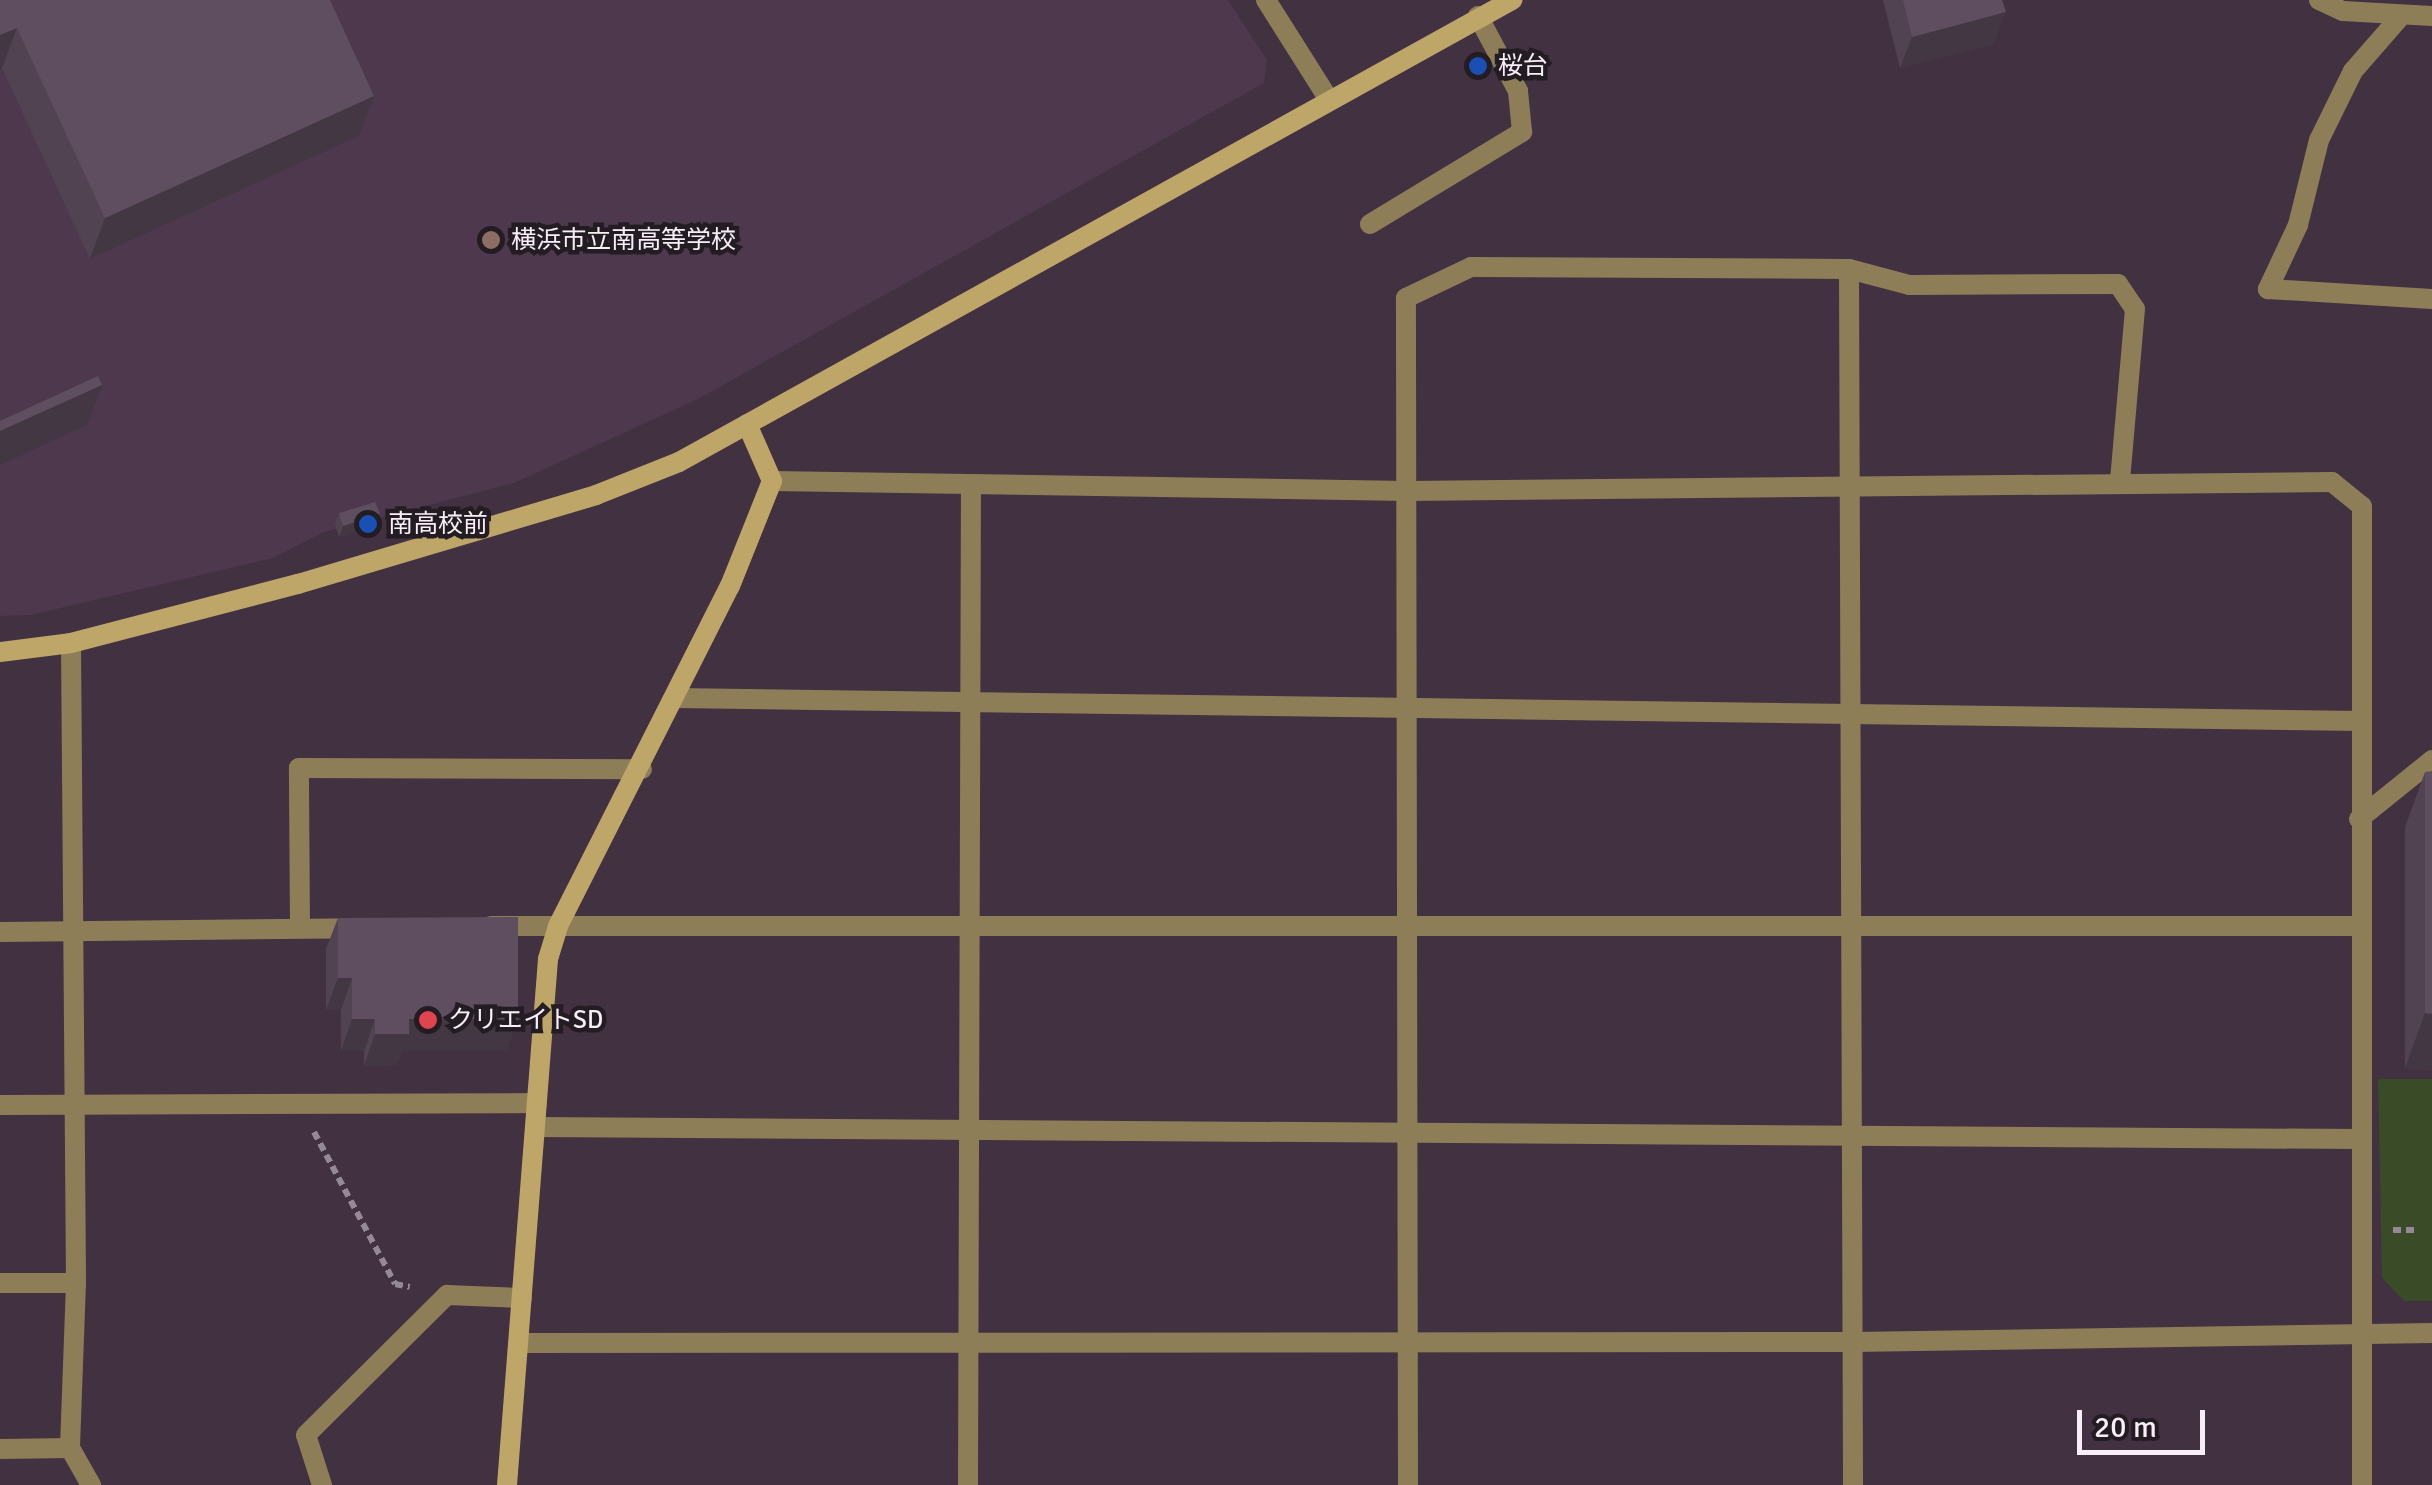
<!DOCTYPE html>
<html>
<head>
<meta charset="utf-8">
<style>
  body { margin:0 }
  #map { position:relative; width:2432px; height:1485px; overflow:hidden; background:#413141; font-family:Signika,"Noto Sans JP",sans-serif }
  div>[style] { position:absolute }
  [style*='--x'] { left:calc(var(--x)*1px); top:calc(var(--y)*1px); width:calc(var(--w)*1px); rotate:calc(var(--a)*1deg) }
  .built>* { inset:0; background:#4d384d }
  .green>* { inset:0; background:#3a4b27 }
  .path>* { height:6px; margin-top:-3px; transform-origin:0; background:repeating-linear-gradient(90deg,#968996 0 8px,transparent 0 13px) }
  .lane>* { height:20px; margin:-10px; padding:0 10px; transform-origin:10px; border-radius:10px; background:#8d7e58 }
  .street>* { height:20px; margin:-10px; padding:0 10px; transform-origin:10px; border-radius:10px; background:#8d7e58 }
  .secondary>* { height:20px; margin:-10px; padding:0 10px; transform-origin:10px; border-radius:10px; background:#bea568 }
  .wall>* { inset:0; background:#524352 }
  .shaded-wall>* { inset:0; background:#423742 }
  .building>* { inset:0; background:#5f4e5f }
  .dots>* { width:28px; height:28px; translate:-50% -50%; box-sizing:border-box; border:5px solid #231c23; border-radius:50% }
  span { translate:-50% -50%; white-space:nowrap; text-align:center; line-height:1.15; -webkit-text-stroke:9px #231c23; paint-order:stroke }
  .poi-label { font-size:25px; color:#f8eef8 }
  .left { translate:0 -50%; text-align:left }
  .scale { position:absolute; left:2077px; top:1410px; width:128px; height:45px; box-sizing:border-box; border:5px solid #f8eef8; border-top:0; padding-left:12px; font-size:30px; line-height:35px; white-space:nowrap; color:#f8eef8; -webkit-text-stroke:8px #231c23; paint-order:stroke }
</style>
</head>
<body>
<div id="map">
  <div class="built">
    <div style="clip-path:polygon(0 0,1228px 0,1267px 60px,1264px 83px,700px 398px,514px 483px,324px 532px,273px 558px,31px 615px,0 616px)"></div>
  </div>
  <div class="green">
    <div style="clip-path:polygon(2378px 1079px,2432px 1079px,2432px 1301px,2404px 1301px,2382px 1278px)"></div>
  </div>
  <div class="path">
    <div style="--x:314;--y:1132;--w:172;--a:61.9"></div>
    <div style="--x:395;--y:1284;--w:15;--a:11"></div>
    <div style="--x:2393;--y:1230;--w:23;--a:0"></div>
  </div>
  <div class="lane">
    <div style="--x:322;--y:1485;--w:52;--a:-107.7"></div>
    <div style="--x:306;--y:1435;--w:199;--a:-44.8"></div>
    <div style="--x:447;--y:1295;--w:75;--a:2.3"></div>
  </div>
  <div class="street">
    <div style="--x:1266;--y:0;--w:116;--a:57.7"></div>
    <div style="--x:2319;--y:0;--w:26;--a:25"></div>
    <div style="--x:2343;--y:11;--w:89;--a:3.2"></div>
    <div style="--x:2401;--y:16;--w:73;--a:131.1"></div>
    <div style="--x:2353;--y:71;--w:77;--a:116.2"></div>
    <div style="--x:2319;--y:140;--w:88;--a:103.9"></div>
    <div style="--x:2298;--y:225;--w:71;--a:115.1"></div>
    <div style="--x:2268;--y:289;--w:164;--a:3.5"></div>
    <div style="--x:1370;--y:224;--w:178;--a:-31.2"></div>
    <div style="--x:1522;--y:132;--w:41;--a:-95.6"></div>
    <div style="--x:1518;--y:91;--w:85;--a:-118.1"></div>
    <div style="--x:1849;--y:269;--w:1216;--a:89.81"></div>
    <div style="--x:772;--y:481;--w:635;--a:0.9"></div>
    <div style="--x:1407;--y:491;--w:925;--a:-0.56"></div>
    <div style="--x:2332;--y:482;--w:38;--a:39"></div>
    <div style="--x:2362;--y:506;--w:979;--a:90"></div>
    <div style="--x:71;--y:643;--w:640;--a:89.55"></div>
    <div style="--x:76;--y:1283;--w:165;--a:92.1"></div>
    <div style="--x:70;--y:1448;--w:43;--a:60.4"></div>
    <div style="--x:676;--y:698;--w:1686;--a:0.78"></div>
    <div style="--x:2359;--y:819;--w:94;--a:-38.9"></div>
    <div style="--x:491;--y:926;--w:1868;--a:0"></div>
    <div style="--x:300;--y:928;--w:160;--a:-90.4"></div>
    <div style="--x:299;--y:768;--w:343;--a:0.2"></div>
    <div style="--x:0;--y:932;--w:362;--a:-0.6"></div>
    <div style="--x:0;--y:1105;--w:537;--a:-0.21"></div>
    <div style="--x:535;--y:1127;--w:1827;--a:0.38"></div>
    <div style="--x:0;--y:1283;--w:76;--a:0"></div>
    <div style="--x:519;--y:1343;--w:1334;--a:-0.04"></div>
    <div style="--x:1853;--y:1342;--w:579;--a:-0.89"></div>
    <div style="--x:0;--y:1449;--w:70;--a:-0.8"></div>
    <div style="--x:968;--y:1485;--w:1001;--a:-89.83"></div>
    <div style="--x:1408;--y:1485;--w:1187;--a:-90.1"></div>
    <div style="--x:1406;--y:298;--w:72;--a:-25.5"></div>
    <div style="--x:1471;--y:267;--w:378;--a:0.3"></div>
    <div style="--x:1849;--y:269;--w:62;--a:14.9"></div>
    <div style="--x:1909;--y:285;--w:209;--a:-0.3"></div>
    <div style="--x:2118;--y:284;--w:30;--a:56"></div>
    <div style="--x:2135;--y:309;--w:173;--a:95"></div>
  </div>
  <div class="secondary">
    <div style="--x:0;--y:652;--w:72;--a:-7.2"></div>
    <div style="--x:71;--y:643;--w:235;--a:-14.6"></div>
    <div style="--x:298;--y:584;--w:311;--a:-16.6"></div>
    <div style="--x:596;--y:495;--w:89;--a:-21.7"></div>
    <div style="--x:679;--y:462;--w:953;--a:-29.01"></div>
    <div style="--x:507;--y:1485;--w:528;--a:-85.54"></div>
    <div style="--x:548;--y:959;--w:34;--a:-73"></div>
    <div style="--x:558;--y:926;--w:381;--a:-63.2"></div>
    <div style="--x:730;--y:586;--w:113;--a:-68.2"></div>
    <div style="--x:772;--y:481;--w:62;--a:-113.7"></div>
  </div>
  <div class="wall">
    <div style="clip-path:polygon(0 0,359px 136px,90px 259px,2px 68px)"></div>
    <div style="clip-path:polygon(1883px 0,2002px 0,1994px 44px,1900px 68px)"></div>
    <div style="clip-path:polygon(339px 513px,376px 525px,339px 537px,335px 524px)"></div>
    <div style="clip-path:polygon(2425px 772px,2432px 1070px,2405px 1068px,2405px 827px)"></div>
    <div style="clip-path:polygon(338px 918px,518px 1019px,506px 1051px,402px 1051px,397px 1065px,364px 1066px,364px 1051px,341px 1051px,341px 1010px,326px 1010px,326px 949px)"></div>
  </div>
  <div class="shaded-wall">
    <div style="clip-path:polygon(2006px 12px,1994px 44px,1900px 68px,1912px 37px)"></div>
    <div style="clip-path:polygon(17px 28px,2px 68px,0 69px,0 35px)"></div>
    <div style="clip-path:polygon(374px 96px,359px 136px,90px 259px,105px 218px)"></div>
    <div style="clip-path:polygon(102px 385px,87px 425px,0 465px,0 431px)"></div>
    <div style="clip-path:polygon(380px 514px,376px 525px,339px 537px,343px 526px)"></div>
    <div style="clip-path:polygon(338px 978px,352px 978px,341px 1010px,326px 1010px)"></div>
    <div style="clip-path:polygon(2425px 1013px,2432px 1014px,2432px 1070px,2405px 1068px)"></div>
    <div style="clip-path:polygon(352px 1019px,375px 1019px,364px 1051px,341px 1051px)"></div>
    <div style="clip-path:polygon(409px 1019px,518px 1019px,506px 1051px,402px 1051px,397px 1065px,364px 1066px,375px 1034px)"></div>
  </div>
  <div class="building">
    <div style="clip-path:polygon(0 0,330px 0,374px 96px,105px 218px,17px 28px,0 35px)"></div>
    <div style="clip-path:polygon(1903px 0,2002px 0,2006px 12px,1912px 37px)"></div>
    <div style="clip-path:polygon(98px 376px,102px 385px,0 431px,0 421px)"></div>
    <div style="clip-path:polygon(375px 502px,380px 514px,343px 526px,339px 513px)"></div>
    <div style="clip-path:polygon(2432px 771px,2432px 1014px,2425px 1013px,2425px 772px)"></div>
    <div style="clip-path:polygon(518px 917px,518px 1019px,409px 1019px,409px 1034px,375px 1034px,375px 1019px,352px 1019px,352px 978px,338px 978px,338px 918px)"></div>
  </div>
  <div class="dots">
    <div style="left:1478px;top:66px;background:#1a4fb4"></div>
    <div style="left:491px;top:240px;background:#8d6e63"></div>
    <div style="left:368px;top:524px;background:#1a4fb4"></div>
    <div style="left:428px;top:1020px;background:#e0444e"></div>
  </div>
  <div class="poi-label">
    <span class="left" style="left:1498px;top:66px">桜台</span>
    <span class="left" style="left:511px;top:240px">横浜市立南高等学校</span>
    <span class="left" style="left:388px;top:524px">南高校前</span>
    <span class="left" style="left:448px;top:1020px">クリエイトSD</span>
  </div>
  <div class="scale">20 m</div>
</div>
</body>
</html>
